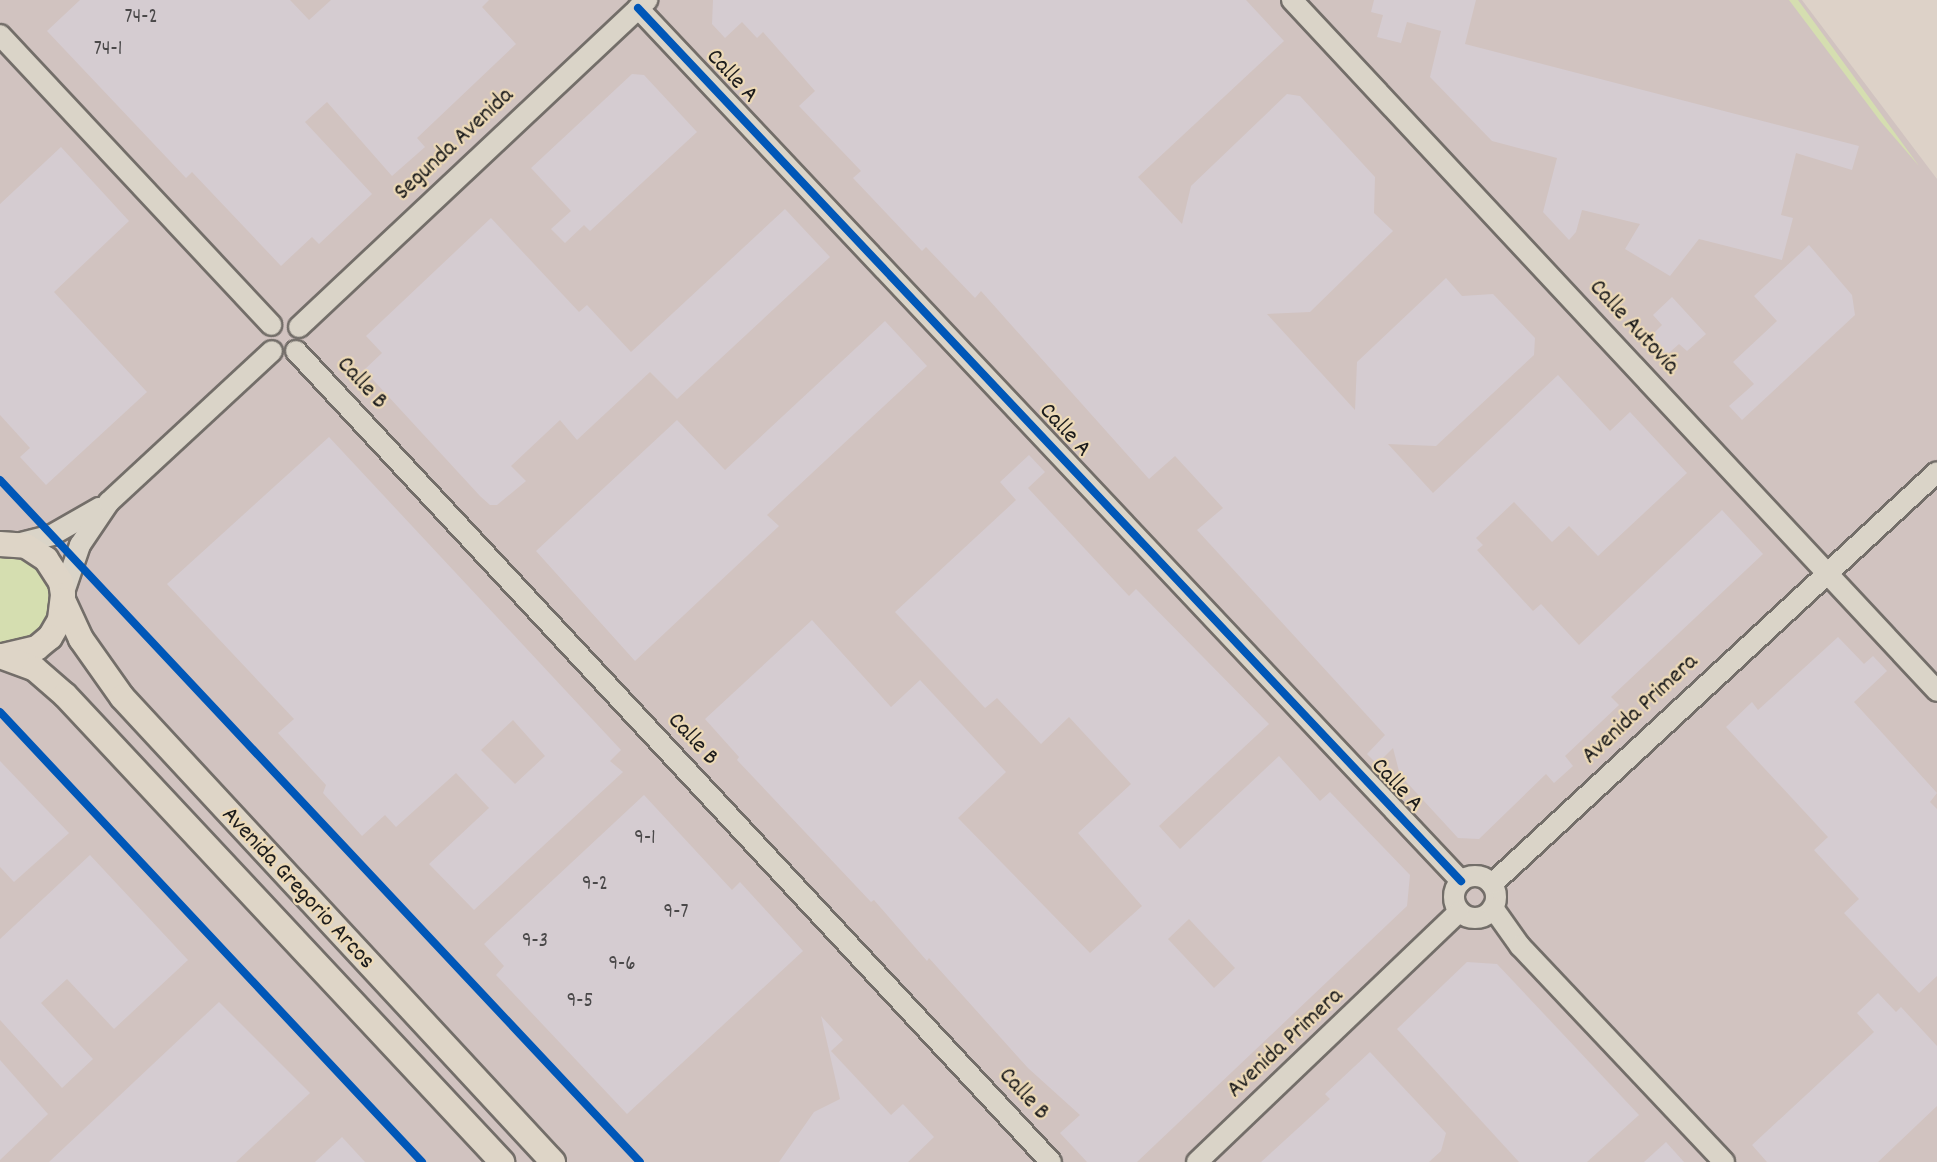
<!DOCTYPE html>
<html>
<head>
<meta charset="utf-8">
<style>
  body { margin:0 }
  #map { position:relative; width:1937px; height:1162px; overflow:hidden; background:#ddd2c8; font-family:Dekko,sans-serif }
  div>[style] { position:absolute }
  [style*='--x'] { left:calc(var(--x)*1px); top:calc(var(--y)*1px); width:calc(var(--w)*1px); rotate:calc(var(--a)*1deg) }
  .built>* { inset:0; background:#d1c3c0 }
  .green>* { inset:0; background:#d5deb0 }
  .building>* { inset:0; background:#d5ccd1 }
  .roads { filter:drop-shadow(2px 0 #736e69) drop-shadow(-2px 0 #736e69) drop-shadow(0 2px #736e69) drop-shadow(0 -2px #736e69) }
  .minor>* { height:20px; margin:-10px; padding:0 10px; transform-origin:10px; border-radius:10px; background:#dad4c8 }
  .minor>.ring { margin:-10px; padding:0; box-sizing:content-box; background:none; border:20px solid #dad4c8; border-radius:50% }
  .major>* { height:24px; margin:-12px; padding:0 12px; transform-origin:12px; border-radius:12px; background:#ded5c7 }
  .cycleway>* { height:8px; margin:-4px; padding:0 4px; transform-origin:4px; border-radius:4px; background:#0057b8 }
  span { translate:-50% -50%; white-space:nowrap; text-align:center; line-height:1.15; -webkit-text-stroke:4.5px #ecd9b6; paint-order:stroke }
  .number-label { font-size:21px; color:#4a4849 }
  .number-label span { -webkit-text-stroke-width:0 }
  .street-label { font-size:24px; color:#1c1c1c }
</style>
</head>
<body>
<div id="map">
  <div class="built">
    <div style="clip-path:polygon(0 0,1802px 0,1937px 179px,1937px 1162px,0 1162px)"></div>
  </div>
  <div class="green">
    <div style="clip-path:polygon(1789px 0,1798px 0,1919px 166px,1881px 122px)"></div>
    <div style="clip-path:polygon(0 555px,19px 555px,44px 570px,54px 593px,50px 619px,35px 637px,0 644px)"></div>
  </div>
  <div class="building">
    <div style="clip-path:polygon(80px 0,290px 0,309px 20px,331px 0,489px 0,482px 7px,516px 44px,417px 138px,425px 147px,392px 176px,327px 102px,305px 122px,372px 194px,319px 244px,312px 237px,281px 266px,192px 172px,186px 178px,47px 31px)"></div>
    <div style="clip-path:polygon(713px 0,1246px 0,1284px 41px,1138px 177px,1182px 224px,1191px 186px,1287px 94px,1300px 96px,1375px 177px,1374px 213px,1393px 231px,1310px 312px,1267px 314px,1355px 410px,1357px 362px,1446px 278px,1462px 296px,1493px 294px,1535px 338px,1534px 355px,1436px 446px,1388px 444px,1433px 493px,1558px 375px,1610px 431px,1630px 412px,1687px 473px,1598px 556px,1569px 526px,1552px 542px,1514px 502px,1476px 538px,1483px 545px,1477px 550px,1533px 611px,1541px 604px,1579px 645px,1722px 510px,1763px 554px,1611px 697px,1619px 705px,1565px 756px,1573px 766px,1563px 775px,1554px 783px,1546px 774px,1479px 839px,1458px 838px,1400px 775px,1393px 748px,1377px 764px,1367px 754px,1385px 735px,1197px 530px,1223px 508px,1175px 456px,1149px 479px,981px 291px,975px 298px,926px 247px,922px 251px,853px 178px,861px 171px,799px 106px,815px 91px,763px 32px,757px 38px,742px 22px,725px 38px,712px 24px)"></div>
    <div style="clip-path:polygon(1374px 0,1476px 0,1465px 44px,1859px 146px,1852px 170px,1796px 153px,1781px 215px,1793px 218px,1782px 260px,1699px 239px,1670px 276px,1625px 249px,1640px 224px,1582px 210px,1576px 232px,1569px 240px,1543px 212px,1557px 158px,1492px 141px,1430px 77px,1441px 31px,1407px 22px,1401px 43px,1377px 37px,1383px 15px,1371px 12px)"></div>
    <div style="clip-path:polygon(632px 74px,644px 75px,697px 132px,590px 231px,584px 225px,565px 243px,551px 229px,571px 211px,531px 168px)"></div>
    <div style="clip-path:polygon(61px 147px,129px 221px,54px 292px,147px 392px,46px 485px,20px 457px,30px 448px,0 415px,0 204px)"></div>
    <div style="clip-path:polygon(785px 209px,830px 257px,677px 399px,650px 372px,577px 440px,560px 420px,511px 466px,526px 481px,497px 505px,490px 505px,480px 496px,364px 370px,382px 353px,366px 336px,491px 218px,579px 312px,587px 305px,631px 352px)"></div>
    <div style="clip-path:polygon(1809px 245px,1852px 295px,1855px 315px,1742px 420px,1729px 406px,1754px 384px,1733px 362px,1777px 321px,1754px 296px)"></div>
    <div style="clip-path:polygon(1672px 297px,1706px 334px,1687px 351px,1679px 344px,1662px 359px,1646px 341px,1662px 325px,1653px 315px)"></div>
    <div style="clip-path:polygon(885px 321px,927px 366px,767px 515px,779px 526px,635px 661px,536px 551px,677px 420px,725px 470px)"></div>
    <div style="clip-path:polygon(evenodd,329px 437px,621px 750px,610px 761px,623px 772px,474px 910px,429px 864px,489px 808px,456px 773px,396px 827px,385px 815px,362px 836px,323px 793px,326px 785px,278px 733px,294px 719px,167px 584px,329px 437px,513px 720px,545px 756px,515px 784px,481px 750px,513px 720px)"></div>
    <div style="clip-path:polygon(evenodd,1029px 455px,1045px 472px,1028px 488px,1129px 596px,1136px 589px,1269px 724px,1159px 826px,1180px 849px,1279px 756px,1320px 801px,1330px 792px,1410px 875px,1407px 906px,1137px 1162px,1087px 1162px,1060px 1133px,1080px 1115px,1028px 1068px,929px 958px,927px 961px,874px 900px,871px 902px,737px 760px,739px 757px,705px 719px,812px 620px,891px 707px,920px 680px,1006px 772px,958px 818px,1090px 953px,1142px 906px,1078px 833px,1131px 784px,1069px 717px,1041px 744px,997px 698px,985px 708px,895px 612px,1016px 500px,1000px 482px,1029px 455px,1189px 919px,1235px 968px,1214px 988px,1168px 939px,1189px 919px)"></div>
    <div style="clip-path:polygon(1838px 637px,1864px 664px,1873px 656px,1887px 671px,1854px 702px,1937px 793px,1930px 802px,1937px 809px,1937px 976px,1919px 993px,1844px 913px,1859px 899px,1814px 850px,1828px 837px,1726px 727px,1752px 702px,1758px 710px)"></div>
    <div style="clip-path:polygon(0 761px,69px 833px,14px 882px,0 867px)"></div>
    <div style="clip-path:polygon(644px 795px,732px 890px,740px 882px,803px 951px,627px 1114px,496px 975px,504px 966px,484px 944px)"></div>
    <div style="clip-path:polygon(90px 855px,188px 960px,114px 1029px,67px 979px,41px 1003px,93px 1059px,62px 1088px,0 1020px,0 939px)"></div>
    <div style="clip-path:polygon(1467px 962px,1497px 964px,1639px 1115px,1587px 1162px,1519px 1162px,1397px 1029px)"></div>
    <div style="clip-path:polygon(1878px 993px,1896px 1012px,1901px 1007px,1937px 1046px,1937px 1106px,1878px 1162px,1767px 1162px,1752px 1145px,1874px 1032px,1857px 1013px)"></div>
    <div style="clip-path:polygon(219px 1002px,310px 1093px,236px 1162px,49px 1162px)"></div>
    <div style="clip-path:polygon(821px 1016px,843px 1040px,831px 1051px,891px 1115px,903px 1104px,934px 1137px,908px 1162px,779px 1162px,814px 1112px,840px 1099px)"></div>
    <div style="clip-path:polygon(1370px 1052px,1446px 1133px,1441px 1151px,1429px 1162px,1261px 1162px,1330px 1099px,1325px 1094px)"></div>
    <div style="clip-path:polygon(0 1060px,48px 1114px,0 1160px)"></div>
    <div style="clip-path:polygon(342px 1137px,365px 1162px,315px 1162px)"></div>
    <div style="clip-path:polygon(1666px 1142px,1684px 1162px,1644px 1162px)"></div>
  </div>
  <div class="roads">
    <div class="minor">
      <div style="--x:1292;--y:0;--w:945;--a:46.97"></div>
      <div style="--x:638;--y:8;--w:1200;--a:46.69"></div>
      <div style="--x:0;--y:35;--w:397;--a:46.9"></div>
      <div style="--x:299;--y:327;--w:478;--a:-43.2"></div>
      <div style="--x:296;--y:351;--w:1108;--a:47.05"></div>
      <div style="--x:17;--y:544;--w:36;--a:-14"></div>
      <div style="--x:52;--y:535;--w:54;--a:-29.9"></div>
      <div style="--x:63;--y:595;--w:53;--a:-71.2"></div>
      <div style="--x:80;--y:545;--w:52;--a:-56"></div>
      <div style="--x:109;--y:502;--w:222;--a:-42.8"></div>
      <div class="ring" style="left:1454px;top:876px;width:22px;height:22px"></div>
      <div style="--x:1492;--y:884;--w:606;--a:-42.79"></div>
      <div style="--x:1493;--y:908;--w:47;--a:54.6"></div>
      <div style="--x:1520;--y:946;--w:297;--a:46.6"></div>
      <div style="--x:1197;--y:1162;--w:362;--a:-43.7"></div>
    </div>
    <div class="major">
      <div style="--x:0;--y:544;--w:26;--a:4"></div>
      <div style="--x:26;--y:546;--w:24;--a:33"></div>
      <div style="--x:46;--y:559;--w:27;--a:57"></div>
      <div style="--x:61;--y:582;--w:13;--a:81"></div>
      <div style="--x:63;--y:595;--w:25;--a:97"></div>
      <div style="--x:60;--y:620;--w:20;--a:120"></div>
      <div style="--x:50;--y:637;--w:17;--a:140"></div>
      <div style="--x:37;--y:648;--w:36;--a:167"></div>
      <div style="--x:63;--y:600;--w:43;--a:65.2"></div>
      <div style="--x:81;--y:639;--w:71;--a:54.7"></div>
      <div style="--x:122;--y:697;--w:634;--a:47.17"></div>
      <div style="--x:0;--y:656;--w:37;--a:20"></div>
      <div style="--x:35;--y:669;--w:40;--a:41"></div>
      <div style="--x:65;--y:695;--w:640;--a:46.9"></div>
    </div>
  </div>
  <div class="cycleway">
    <div style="--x:638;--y:8;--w:1200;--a:46.69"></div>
    <div style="--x:0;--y:480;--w:935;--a:46.82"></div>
    <div style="--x:0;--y:712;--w:617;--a:46.84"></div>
  </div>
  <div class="number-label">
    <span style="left:141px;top:18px">74-2</span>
    <span style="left:108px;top:50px">74-1</span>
    <span style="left:645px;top:839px">9-1</span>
    <span style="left:595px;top:885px">9-2</span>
    <span style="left:676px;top:913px">9-7</span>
    <span style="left:535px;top:942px">9-3</span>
    <span style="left:622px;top:965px">9-6</span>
    <span style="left:580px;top:1002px">9-5</span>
  </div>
  <div class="street-label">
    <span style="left:731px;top:77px;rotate:47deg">Calle A</span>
    <span style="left:455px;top:145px;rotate:-43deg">Segunda Avenida</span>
    <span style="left:1633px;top:328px;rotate:47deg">Calle Autovía</span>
    <span style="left:361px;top:384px;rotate:47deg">Calle B</span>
    <span style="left:1064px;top:431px;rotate:47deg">Calle A</span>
    <span style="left:1641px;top:710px;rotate:-43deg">Avenida Primera</span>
    <span style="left:692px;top:740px;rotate:47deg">Calle B</span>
    <span style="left:1396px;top:786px;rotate:47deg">Calle A</span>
    <span style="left:297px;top:889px;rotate:47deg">Avenida Gregorio Arcos</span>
    <span style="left:1286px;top:1044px;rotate:-43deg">Avenida Primera</span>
    <span style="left:1023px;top:1095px;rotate:47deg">Calle B</span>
  </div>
</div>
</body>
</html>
